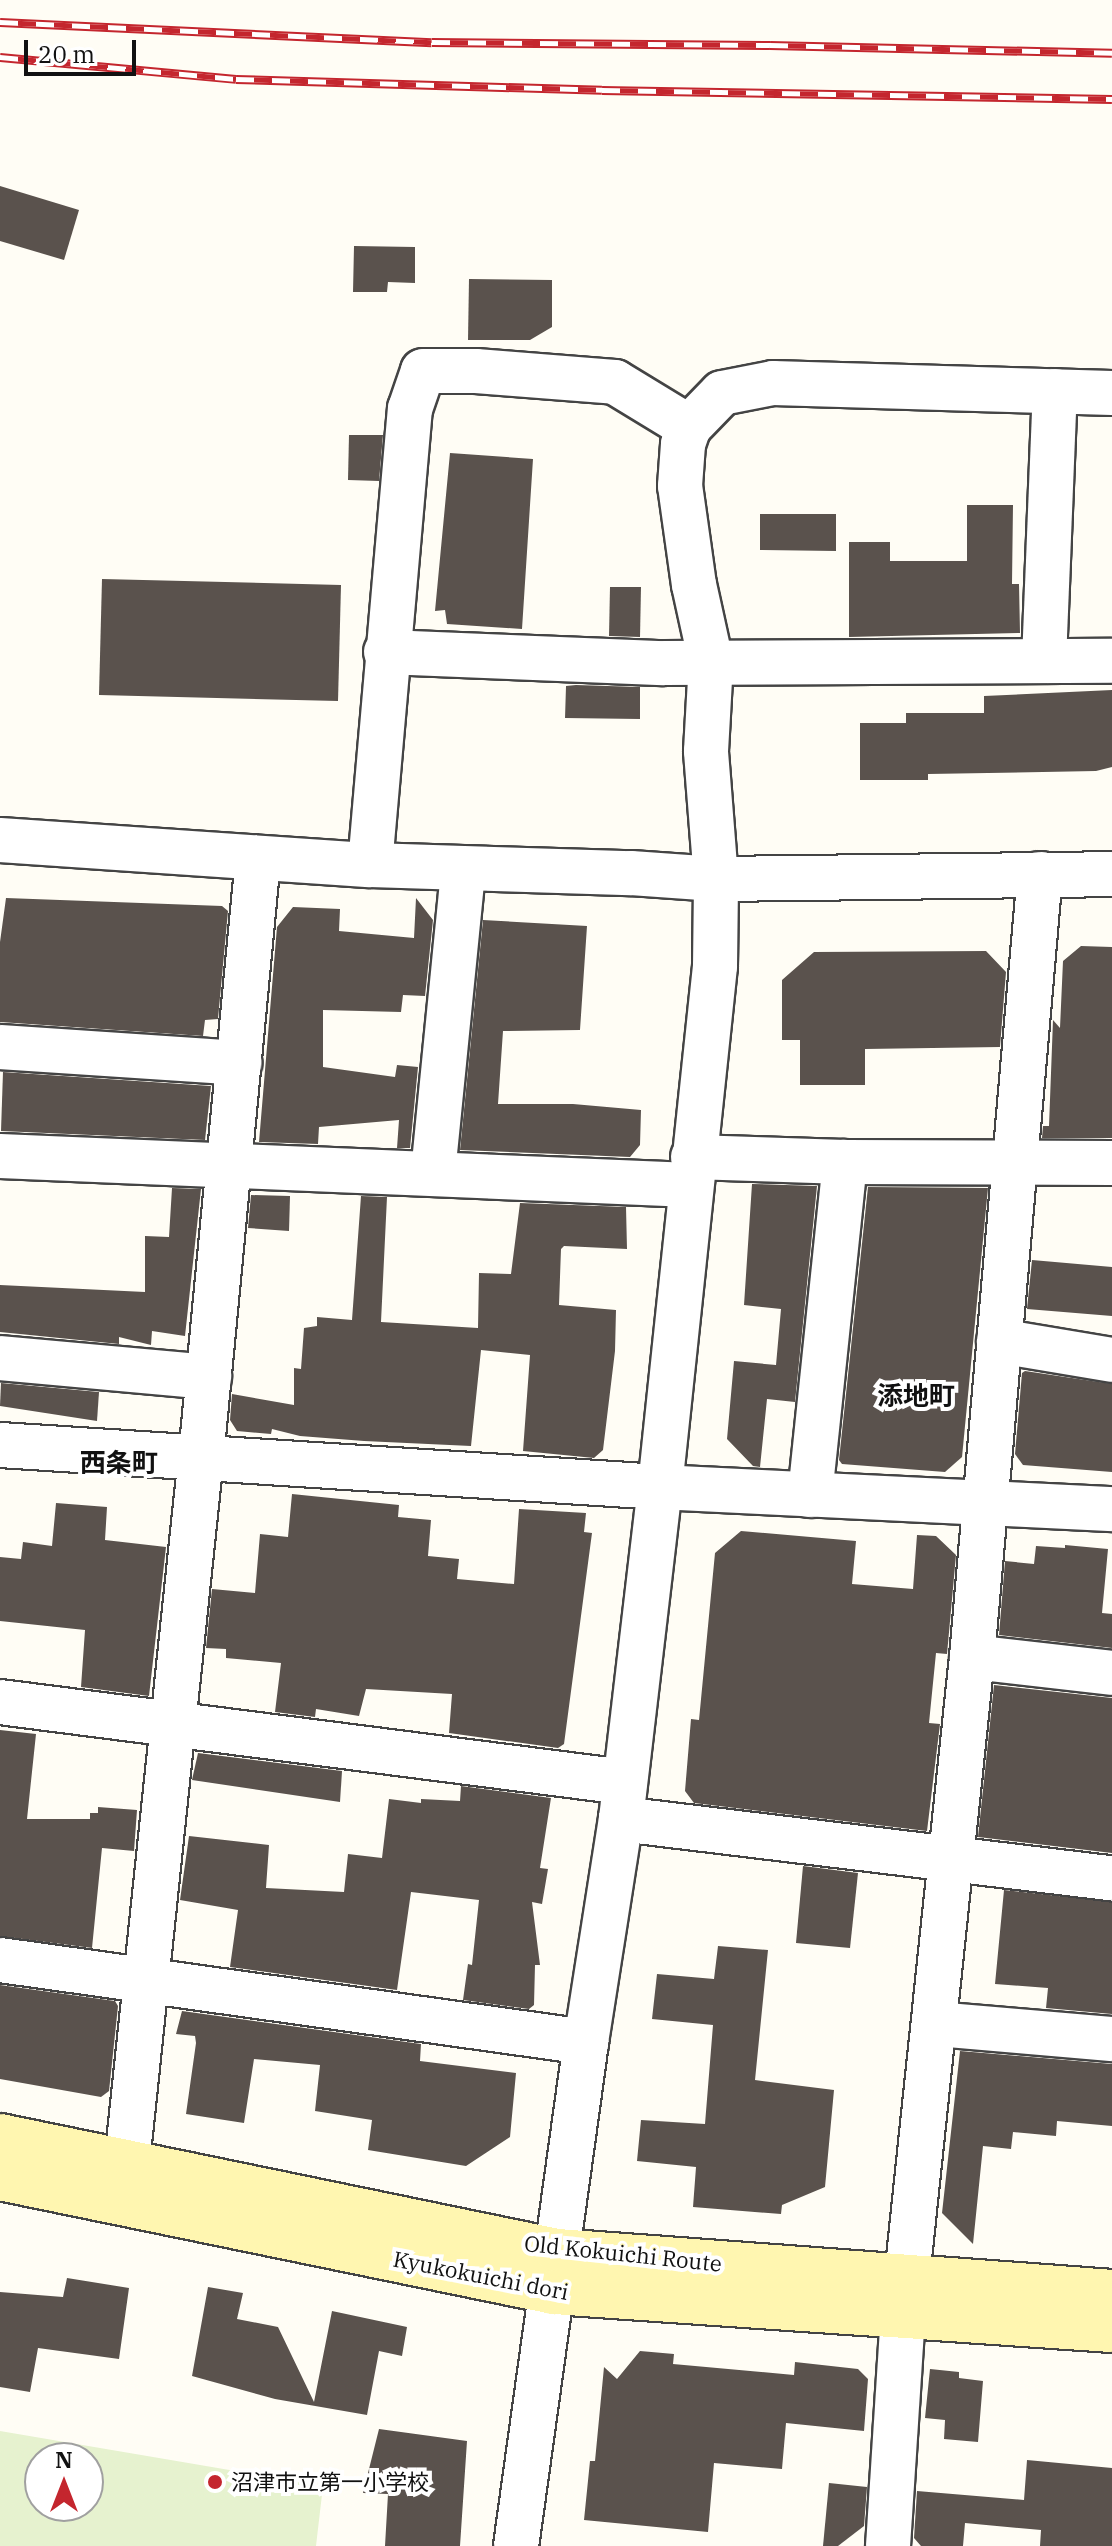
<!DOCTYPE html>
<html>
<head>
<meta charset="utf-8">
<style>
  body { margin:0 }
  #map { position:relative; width:1112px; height:2546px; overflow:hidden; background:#fffdf5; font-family:"IBM Plex Serif","Noto Sans JP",serif }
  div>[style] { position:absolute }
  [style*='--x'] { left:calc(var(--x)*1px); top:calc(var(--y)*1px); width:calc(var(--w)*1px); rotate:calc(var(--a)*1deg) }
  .pitch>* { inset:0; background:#e6f2cf }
  .building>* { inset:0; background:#5a524d }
  .roads { filter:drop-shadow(2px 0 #444) drop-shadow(-2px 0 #444) drop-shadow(0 2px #444) drop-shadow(0 -2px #444) }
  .minor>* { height:44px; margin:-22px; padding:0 22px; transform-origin:22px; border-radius:22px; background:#fff }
  .tertiary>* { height:44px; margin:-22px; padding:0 22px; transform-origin:22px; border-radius:22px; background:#fff }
  .secondary>* { height:44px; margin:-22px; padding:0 22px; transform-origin:22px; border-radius:22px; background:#fff6b0 }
  .rail>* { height:9px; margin-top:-4.5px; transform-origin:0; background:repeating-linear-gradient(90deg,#fff 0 18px,#c4262e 0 36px); box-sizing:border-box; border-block:2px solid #c4262e }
  .dots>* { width:22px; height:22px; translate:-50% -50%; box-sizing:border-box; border:4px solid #fff; border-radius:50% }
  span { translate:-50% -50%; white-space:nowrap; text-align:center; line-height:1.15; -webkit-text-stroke:8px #fff; paint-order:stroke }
  .street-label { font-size:22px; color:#111 }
  .poi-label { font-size:22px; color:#111 }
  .left { translate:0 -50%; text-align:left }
  .quarter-label { font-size:26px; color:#111; font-weight:700 }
  .north { position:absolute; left:24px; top:2442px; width:80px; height:80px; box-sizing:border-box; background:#fff; border:2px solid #a0a0a0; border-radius:50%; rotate:0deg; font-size:22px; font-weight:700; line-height:32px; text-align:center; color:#111 }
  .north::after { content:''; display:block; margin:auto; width:28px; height:36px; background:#c4262e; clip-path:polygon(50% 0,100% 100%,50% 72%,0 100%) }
  .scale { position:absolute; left:24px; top:40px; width:112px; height:36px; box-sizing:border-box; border:4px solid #111; border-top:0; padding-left:10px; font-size:24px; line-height:28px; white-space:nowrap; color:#111; -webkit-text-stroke:6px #fff; paint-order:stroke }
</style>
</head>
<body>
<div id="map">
  <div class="pitch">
    <div style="clip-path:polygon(evenodd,0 2431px,323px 2486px,316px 2546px,0 2546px,0 2431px,40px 2458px,88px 2458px,88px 2506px,40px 2506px,40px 2458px)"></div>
  </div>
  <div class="building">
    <div style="clip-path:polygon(0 186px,79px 210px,64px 260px,0 241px)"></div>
    <div style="clip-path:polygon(354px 246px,415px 247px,415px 283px,388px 282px,387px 292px,353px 292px)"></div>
    <div style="clip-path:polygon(469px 279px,552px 280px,552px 327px,530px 340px,468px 340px)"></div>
    <div style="clip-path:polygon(349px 435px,383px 435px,379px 481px,348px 480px)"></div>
    <div style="clip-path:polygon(450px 453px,533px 459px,522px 629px,447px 624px,445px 610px,435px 611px)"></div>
    <div style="clip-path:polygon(967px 505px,1013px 505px,1012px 584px,1019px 584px,1020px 633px,849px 637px,849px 542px,890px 542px,890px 561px,967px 561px)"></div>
    <div style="clip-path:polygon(760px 514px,836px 514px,836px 551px,760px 550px)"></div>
    <div style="clip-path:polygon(102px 579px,341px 585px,338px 701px,99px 695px)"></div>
    <div style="clip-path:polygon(610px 587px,641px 587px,640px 637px,609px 636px)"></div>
    <div style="clip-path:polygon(576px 685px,640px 687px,640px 719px,565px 718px,566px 686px)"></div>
    <div style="clip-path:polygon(1112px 690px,1112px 767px,1096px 771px,928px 774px,928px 780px,860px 780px,860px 723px,906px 723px,906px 713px,984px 713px,984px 696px)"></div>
    <div style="clip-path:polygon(6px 898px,222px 906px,228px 911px,218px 1019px,205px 1020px,203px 1036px,0 1022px,0 942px)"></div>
    <div style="clip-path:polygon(416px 898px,433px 920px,425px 996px,403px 995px,401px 1012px,323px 1010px,323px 1067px,395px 1077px,397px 1065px,418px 1067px,410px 1148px,397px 1148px,399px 1120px,319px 1127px,318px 1144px,259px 1142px,277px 927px,293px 907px,340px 909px,339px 931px,414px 938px)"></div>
    <div style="clip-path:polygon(483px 920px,587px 926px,580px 1030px,503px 1031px,498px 1104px,573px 1104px,641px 1110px,640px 1145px,630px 1157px,460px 1150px)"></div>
    <div style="clip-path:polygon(1081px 946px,1112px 947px,1112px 1138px,1042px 1138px,1043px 1126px,1049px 1126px,1053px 1020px,1060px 1028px,1063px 961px)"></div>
    <div style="clip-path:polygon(986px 951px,1006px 972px,1000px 1047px,865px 1049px,865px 1085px,800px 1085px,800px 1040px,782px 1040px,782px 980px,814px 952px)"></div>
    <div style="clip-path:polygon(3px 1072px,211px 1086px,205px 1140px,1px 1131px)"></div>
    <div style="clip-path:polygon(752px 1184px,817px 1186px,795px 1402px,767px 1399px,760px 1467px,753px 1466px,727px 1439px,734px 1361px,776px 1365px,781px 1309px,744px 1305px)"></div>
    <div style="clip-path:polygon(868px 1187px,988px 1188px,962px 1457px,945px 1472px,842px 1464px,839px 1460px)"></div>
    <div style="clip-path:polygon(172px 1188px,201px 1189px,185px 1336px,152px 1331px,151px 1345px,119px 1337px,119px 1344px,0 1332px,0 1285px,145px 1292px,145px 1236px,169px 1237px)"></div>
    <div style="clip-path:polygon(251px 1195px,290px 1196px,289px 1231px,248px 1228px)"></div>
    <div style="clip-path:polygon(361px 1196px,387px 1197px,381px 1322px,478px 1328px,479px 1273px,511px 1274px,520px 1203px,626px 1207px,627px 1249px,564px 1246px,561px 1249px,559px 1305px,616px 1310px,615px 1351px,603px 1450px,594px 1458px,523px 1451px,530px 1355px,481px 1350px,471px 1446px,364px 1441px,300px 1436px,272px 1429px,271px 1434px,237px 1431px,230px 1420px,232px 1394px,294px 1405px,294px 1368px,301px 1369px,304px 1328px,317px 1326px,317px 1317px,352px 1320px)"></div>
    <div style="clip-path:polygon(1032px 1260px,1112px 1267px,1112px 1316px,1027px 1309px)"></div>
    <div style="clip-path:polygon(1025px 1371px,1112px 1384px,1112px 1472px,1023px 1465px,1015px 1454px,1022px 1373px)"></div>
    <div style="clip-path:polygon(1px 1383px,99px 1392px,97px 1421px,0 1406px)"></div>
    <div style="clip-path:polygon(292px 1494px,399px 1505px,398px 1517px,431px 1520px,428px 1556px,459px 1559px,457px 1579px,514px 1584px,519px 1509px,586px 1513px,584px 1532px,592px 1533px,564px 1744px,558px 1748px,449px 1733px,452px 1694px,366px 1689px,359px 1716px,316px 1709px,315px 1717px,275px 1712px,281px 1663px,226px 1658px,226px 1649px,206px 1648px,212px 1589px,255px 1593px,260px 1534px,288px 1537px)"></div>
    <div style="clip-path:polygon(56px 1503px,107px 1507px,105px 1540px,166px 1547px,149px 1696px,81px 1687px,85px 1630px,0 1621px,0 1557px,21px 1559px,23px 1542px,52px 1546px)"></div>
    <div style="clip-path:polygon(741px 1531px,856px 1541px,852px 1584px,913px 1589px,917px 1535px,936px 1536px,956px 1555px,947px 1654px,936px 1653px,929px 1723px,940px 1724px,927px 1831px,694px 1803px,685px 1791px,691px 1719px,699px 1720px,715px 1553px)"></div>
    <div style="clip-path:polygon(1065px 1545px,1108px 1549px,1102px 1613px,1112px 1614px,1112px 1648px,999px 1635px,1005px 1561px,1034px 1564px,1036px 1546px,1065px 1548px)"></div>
    <div style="clip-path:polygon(994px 1685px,1112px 1698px,1112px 1853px,978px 1837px)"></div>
    <div style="clip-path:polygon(0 1730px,36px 1734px,27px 1819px,90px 1819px,90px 1813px,98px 1813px,98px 1807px,137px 1810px,134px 1851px,102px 1848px,92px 1948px,0 1936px)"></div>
    <div style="clip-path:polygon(198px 1753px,342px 1771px,340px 1802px,192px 1780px)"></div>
    <div style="clip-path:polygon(461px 1786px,551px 1798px,540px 1868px,548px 1869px,542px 1904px,532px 1902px,540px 1965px,535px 1965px,534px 2005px,529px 2009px,463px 2000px,468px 1964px,472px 1965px,479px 1900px,411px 1892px,397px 1990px,230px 1967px,238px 1910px,180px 1900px,189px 1836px,269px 1845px,266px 1888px,344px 1892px,348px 1854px,382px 1858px,389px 1799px,421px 1803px,421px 1799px,460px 1801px)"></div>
    <div style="clip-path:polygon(803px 1866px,858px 1873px,850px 1948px,796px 1943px)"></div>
    <div style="clip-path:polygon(1004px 1890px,1112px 1902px,1112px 2014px,1046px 2008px,1048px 1988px,995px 1984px)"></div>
    <div style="clip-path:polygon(718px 1946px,768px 1950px,755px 2080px,834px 2090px,825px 2187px,782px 2205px,781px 2214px,693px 2207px,696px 2167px,637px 2161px,641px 2120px,705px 2124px,713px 2025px,652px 2019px,657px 1974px,714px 1979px)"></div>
    <div style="clip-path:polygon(0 1985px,115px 2001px,118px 2006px,109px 2091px,101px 2097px,0 2079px)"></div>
    <div style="clip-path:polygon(182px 2011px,421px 2044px,420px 2061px,516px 2073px,510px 2137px,466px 2166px,368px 2150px,372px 2120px,315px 2111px,320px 2065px,254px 2059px,244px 2123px,186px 2114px,196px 2043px,195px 2036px,176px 2034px)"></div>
    <div style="clip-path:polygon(960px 2051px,1112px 2064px,1112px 2126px,1057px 2121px,1056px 2136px,1013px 2132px,1011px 2149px,983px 2146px,973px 2244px,942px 2213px)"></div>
    <div style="clip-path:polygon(67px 2278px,129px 2288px,119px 2359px,38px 2348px,30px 2392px,0 2387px,0 2292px,63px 2297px)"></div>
    <div style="clip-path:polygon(208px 2287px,243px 2293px,237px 2319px,278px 2327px,314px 2402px,332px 2311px,407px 2327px,402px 2356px,379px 2351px,367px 2415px,275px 2399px,192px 2376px)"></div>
    <div style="clip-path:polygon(640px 2351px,674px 2354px,673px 2364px,794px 2375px,795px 2362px,858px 2369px,868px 2379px,864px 2431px,786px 2423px,782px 2469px,714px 2463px,708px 2532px,584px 2520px,590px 2461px,595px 2461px,604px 2367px,617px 2379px)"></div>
    <div style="clip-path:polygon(930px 2369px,959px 2372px,959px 2378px,983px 2381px,978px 2442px,944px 2439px,945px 2420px,925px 2418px)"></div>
    <div style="clip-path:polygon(379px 2429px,467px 2441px,460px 2546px,385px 2546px,388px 2494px,363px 2493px)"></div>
    <div style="clip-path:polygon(1027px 2460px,1112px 2468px,1112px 2546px,1040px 2546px,1041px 2530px,965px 2523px,963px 2546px,921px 2546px,914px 2538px,917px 2491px,1024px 2500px)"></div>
    <div style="clip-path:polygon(829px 2483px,867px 2487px,864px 2526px,838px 2546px,823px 2546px)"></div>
  </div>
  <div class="roads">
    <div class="minor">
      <div style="--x:386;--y:652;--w:278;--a:2.3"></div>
      <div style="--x:664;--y:663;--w:448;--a:-0.3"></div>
      <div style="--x:1044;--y:661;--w:270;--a:-87.7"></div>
      <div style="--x:370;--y:865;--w:458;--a:-85"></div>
      <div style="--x:410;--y:409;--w:40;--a:-71.1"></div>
      <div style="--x:423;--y:371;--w:53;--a:0"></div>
      <div style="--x:476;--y:371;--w:139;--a:4.5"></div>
      <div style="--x:615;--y:382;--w:87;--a:31.3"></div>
      <div style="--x:0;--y:1047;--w:240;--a:3.8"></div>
      <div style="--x:0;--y:1156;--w:691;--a:2.41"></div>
      <div style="--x:693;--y:1157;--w:152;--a:1.9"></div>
      <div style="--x:845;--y:1162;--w:267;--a:0.2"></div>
      <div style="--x:433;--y:1173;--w:304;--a:-84.3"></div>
      <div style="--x:999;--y:1341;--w:115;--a:9.5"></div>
      <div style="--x:0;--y:1358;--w:210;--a:5.2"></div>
      <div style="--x:0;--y:1445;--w:661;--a:3.64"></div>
      <div style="--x:660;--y:1487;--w:453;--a:2.8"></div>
      <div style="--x:810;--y:1495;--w:335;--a:-84"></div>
      <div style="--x:972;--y:1657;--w:141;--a:6.5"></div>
      <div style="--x:0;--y:1702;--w:629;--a:7.31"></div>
      <div style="--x:621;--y:1819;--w:495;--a:6.9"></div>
      <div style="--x:0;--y:1960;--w:592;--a:7.97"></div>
      <div style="--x:936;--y:2024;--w:177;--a:4.9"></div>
      <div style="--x:127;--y:2162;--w:709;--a:-84.01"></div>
      <div style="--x:201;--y:1457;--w:602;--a:-84.56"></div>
      <div style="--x:888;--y:2546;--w:231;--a:-86.3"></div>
      <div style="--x:903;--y:2315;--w:662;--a:-84.01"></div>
      <div style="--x:972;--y:1657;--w:786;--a:-85.04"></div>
    </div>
    <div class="tertiary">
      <div style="--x:0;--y:840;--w:371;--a:3.9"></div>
      <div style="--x:370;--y:865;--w:261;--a:1.8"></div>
      <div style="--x:631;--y:873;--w:85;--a:4"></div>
      <div style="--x:716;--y:879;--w:396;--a:-0.7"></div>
      <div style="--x:516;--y:2546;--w:509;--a:-82.09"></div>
      <div style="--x:586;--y:2042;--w:226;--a:-81.1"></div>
      <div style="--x:621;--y:1819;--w:334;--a:-83.3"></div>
      <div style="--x:660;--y:1487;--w:524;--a:-83.97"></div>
      <div style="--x:715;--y:966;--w:87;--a:-89.3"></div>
      <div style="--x:716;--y:879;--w:128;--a:-94.5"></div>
      <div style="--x:706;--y:751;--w:89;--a:-86.8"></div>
      <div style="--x:711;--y:662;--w:79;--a:-102.4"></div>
      <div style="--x:694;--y:585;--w:100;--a:-98"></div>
      <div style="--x:680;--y:486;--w:42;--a:-85.9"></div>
      <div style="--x:683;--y:444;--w:18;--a:-71"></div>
      <div style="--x:689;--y:427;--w:47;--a:-45.9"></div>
      <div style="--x:722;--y:393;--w:52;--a:-11.1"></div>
      <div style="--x:773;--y:383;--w:339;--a:1.7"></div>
    </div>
    <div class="secondary">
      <div style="--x:0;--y:2136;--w:569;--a:11.67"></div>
      <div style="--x:557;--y:2251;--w:557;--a:4.22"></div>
      <div style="--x:0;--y:2178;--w:566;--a:11.63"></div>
      <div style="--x:554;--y:2292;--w:559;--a:3.9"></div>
    </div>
  </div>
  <div class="rail">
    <div style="--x:0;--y:22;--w:432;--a:2.7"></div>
    <div style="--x:432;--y:42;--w:338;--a:0.5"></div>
    <div style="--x:770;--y:45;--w:342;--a:1.3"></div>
    <div style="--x:0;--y:57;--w:237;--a:5.3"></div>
    <div style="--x:236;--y:79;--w:366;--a:1.7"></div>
    <div style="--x:602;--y:90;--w:510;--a:1.01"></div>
  </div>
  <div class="dots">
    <div style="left:215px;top:2482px;background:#c4262e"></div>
  </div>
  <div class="street-label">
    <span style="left:623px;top:2253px;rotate:6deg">Old Kokuichi Route</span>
    <span style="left:481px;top:2275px;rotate:11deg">Kyukokuichi dori</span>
  </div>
  <div class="poi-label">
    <span class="left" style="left:231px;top:2482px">沼津市立第一小学校</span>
  </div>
  <div class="quarter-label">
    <span style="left:916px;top:1396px">添地町</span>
    <span style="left:119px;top:1463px">西条町</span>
  </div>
  <div class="north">N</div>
  <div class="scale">20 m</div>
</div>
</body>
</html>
